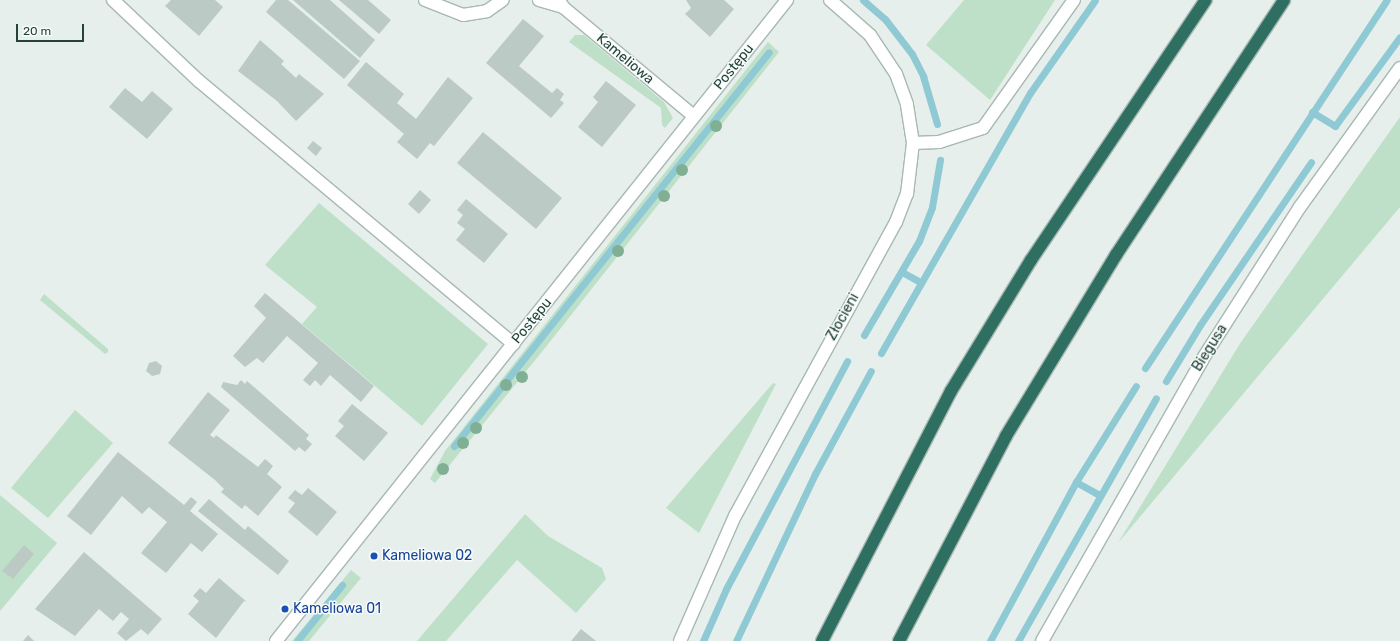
<!DOCTYPE html>
<html>
<head>
<meta charset="utf-8">
<style>
  body { margin:0 }
  #map { position:relative; width:1400px; height:641px; overflow:hidden; background:#e6efeb; font-family:Rubik,sans-serif }
  div>[style] { position:absolute }
  [style*='--x'] { left:calc(var(--x)*1px); top:calc(var(--y)*1px); width:calc(var(--w)*1px); rotate:calc(var(--a)*1deg) }
  .green>* { inset:0; background:#bfe0c8 }
  .stream>* { height:7px; margin:-3.5px; padding:0 3.5px; transform-origin:3.5px; border-radius:3.5px; background:#8ec9d4 }
  .building>* { inset:0; background:#bbcac4 }
  .roads { filter:drop-shadow(1px 0 #a8b8b2) drop-shadow(-1px 0 #a8b8b2) drop-shadow(0 1px #a8b8b2) drop-shadow(0 -1px #a8b8b2) }
  .service>* { height:12px; margin:-6px; padding:0 6px; transform-origin:6px; border-radius:6px; background:#fff }
  .minor>* { height:12px; margin:-6px; padding:0 6px; transform-origin:6px; border-radius:6px; background:#fff }
  .tertiary>* { height:12px; margin:-6px; padding:0 6px; transform-origin:6px; border-radius:6px; background:#fff }
  .motorway>* { height:12px; margin:-6px; padding:0 6px; transform-origin:6px; border-radius:6px; background:#2f6f62 }
  .trees>* { width:12px; height:12px; margin:-6px; border-radius:50%; background:#80af93 }
  .dots>* { width:11px; height:11px; translate:-50% -50%; box-sizing:border-box; border:2px solid #f7fbf9; border-radius:50% }
  span { translate:-50% -50%; white-space:nowrap; text-align:center; line-height:1.15; -webkit-text-stroke:3px #f7fbf9; paint-order:stroke }
  .street-label { font-size:14px; color:#24423a }
  .transit-label { font-size:14px; color:#164399 }
  .left { translate:0 -50%; text-align:left }
  .scale { position:absolute; left:16px; top:24px; width:68px; height:18px; box-sizing:border-box; border:2px solid #24423a; border-top:0; padding-left:5px; font-size:12px; line-height:14px; white-space:nowrap; color:#24423a; -webkit-text-stroke:3px #f7fbf9; paint-order:stroke }
</style>
</head>
<body>
<div id="map">
  <div class="green">
    <div style="clip-path:polygon(964px 0,1055px 0,990px 100px,926px 45px)"></div>
    <div style="clip-path:polygon(575px 35px,584px 35px,664px 102px,673px 118px,665px 128px,662px 125px,661px 108px,569px 42px)"></div>
    <div style="clip-path:polygon(768px 42px,779px 52px,545px 348px,435px 483px,430px 479px,445px 451px)"></div>
    <div style="clip-path:polygon(1400px 117px,1400px 207px,1118px 543px,1241px 342px)"></div>
    <div style="clip-path:polygon(319px 203px,488px 344px,422px 426px,302px 324px,317px 307px,265px 265px)"></div>
    <div style="clip-path:polygon(44px 294px,108px 349px,108px 352px,105px 354px,40px 300px)"></div>
    <div style="clip-path:polygon(773px 383px,776px 384px,699px 533px,666px 508px)"></div>
    <div style="clip-path:polygon(75px 410px,113px 443px,48px 518px,11px 488px)"></div>
    <div style="clip-path:polygon(0 495px,57px 543px,0 611px)"></div>
    <div style="clip-path:polygon(525px 514px,548px 536px,602px 568px,606px 579px,576px 613px,517px 560px,446px 641px,417px 641px)"></div>
    <div style="clip-path:polygon(351px 570px,361px 578px,309px 641px,292px 641px)"></div>
  </div>
  <div class="stream">
    <div style="--x:863;--y:0;--w:29;--a:41"></div>
    <div style="--x:885;--y:19;--w:44;--a:52.4"></div>
    <div style="--x:912;--y:54;--w:25;--a:63"></div>
    <div style="--x:923;--y:76;--w:50;--a:73.7"></div>
    <div style="--x:1312;--y:112;--w:27;--a:31"></div>
    <div style="--x:1335;--y:126;--w:110;--a:-53.9"></div>
    <div style="--x:902;--y:272;--w:21;--a:29"></div>
    <div style="--x:864;--y:335;--w:109;--a:-59.7"></div>
    <div style="--x:919;--y:241;--w:36;--a:-69"></div>
    <div style="--x:932;--y:207;--w:48;--a:-80.3"></div>
    <div style="--x:881;--y:353;--w:300;--a:-60.2"></div>
    <div style="--x:1030;--y:93;--w:113;--a:-55"></div>
    <div style="--x:1145;--y:368;--w:440;--a:-56.7"></div>
    <div style="--x:1166;--y:381;--w:66;--a:-58.7"></div>
    <div style="--x:1200;--y:325;--w:197;--a:-55.7"></div>
    <div style="--x:454;--y:446;--w:504;--a:-51.36"></div>
    <div style="--x:1076;--y:482;--w:26;--a:29"></div>
    <div style="--x:297;--y:641;--w:72;--a:-51.2"></div>
    <div style="--x:703;--y:641;--w:57;--a:-66.1"></div>
    <div style="--x:726;--y:589;--w:258;--a:-62"></div>
    <div style="--x:736;--y:641;--w:185;--a:-64.7"></div>
    <div style="--x:815;--y:474;--w:117;--a:-61.5"></div>
    <div style="--x:990;--y:641;--w:181;--a:-61.6"></div>
    <div style="--x:1076;--y:482;--w:113;--a:-58"></div>
    <div style="--x:1018;--y:641;--w:279;--a:-60.4"></div>
  </div>
  <div class="building">
    <div style="clip-path:polygon(171px 0,215px 0,223px 7px,199px 36px,165px 6px)"></div>
    <div style="clip-path:polygon(276px 0,288px 0,360px 61px,344px 79px,266px 12px)"></div>
    <div style="clip-path:polygon(293px 0,330px 0,375px 40px,360px 58px)"></div>
    <div style="clip-path:polygon(339px 0,368px 0,391px 20px,379px 34px)"></div>
    <div style="clip-path:polygon(686px 0,724px 0,734px 9px,710px 37px,685px 14px,691px 8px)"></div>
    <div style="clip-path:polygon(523px 19px,544px 36px,519px 66px,552px 93px,557px 88px,564px 94px,560px 100px,564px 103px,551px 118px,486px 63px)"></div>
    <div style="clip-path:polygon(260px 40px,284px 61px,281px 64px,296px 78px,299px 74px,324px 94px,296px 121px,277px 101px,238px 71px)"></div>
    <div style="clip-path:polygon(366px 62px,404px 94px,397px 103px,416px 119px,448px 77px,473px 98px,434px 146px,430px 143px,417px 159px,397px 142px,404px 134px,347px 85px)"></div>
    <div style="clip-path:polygon(606px 81px,636px 105px,602px 147px,578px 127px,598px 102px,593px 97px)"></div>
    <div style="clip-path:polygon(125px 88px,142px 102px,152px 91px,173px 109px,147px 139px,109px 107px)"></div>
    <div style="clip-path:polygon(483px 132px,562px 198px,536px 229px,457px 163px)"></div>
    <div style="clip-path:polygon(313px 141px,322px 148px,316px 156px,307px 148px)"></div>
    <div style="clip-path:polygon(420px 190px,431px 200px,419px 214px,408px 204px)"></div>
    <div style="clip-path:polygon(466px 199px,508px 234px,484px 263px,456px 240px,465px 229px,457px 223px,463px 215px,457px 210px)"></div>
    <div style="clip-path:polygon(265px 293px,374px 386px,361px 402px,330px 375px,321px 386px,315px 380px,310px 386px,303px 380px,318px 363px,287px 336px,263px 363px,257px 358px,245px 367px,233px 356px,266px 318px,254px 306px)"></div>
    <div style="clip-path:polygon(156px 361px,162px 366px,160px 374px,152px 376px,146px 371px,149px 363px)"></div>
    <div style="clip-path:polygon(241px 380px,245px 384px,247px 381px,309px 435px,306px 439px,312px 444px,305px 452px,299px 447px,295px 451px,221px 387px,223px 382px,237px 385px)"></div>
    <div style="clip-path:polygon(208px 392px,230px 410px,210px 435px,214px 438px,216px 435px,258px 467px,265px 459px,273px 466px,267px 474px,282px 487px,258px 516px,245px 505px,242px 509px,221px 492px,224px 489px,215px 480px,168px 443px)"></div>
    <div style="clip-path:polygon(352px 404px,388px 433px,364px 461px,335px 436px,344px 426px,338px 421px)"></div>
    <div style="clip-path:polygon(118px 452px,184px 505px,191px 497px,197px 502px,190px 511px,218px 534px,202px 552px,191px 543px,166px 573px,141px 553px,167px 522px,149px 507px,142px 514px,122px 496px,91px 535px,67px 516px)"></div>
    <div style="clip-path:polygon(308px 488px,337px 512px,317px 536px,288px 512px,295px 503px,288px 498px,295px 490px,302px 495px)"></div>
    <div style="clip-path:polygon(209px 499px,245px 530px,248px 526px,289px 561px,278px 575px,198px 511px)"></div>
    <div style="clip-path:polygon(24px 545px,34px 554px,13px 579px,2px 571px)"></div>
    <div style="clip-path:polygon(84px 552px,162px 619px,148px 635px,141px 629px,126px 641px,117px 633px,129px 619px,121px 612px,113px 621px,99px 609px,75px 636px,35px 609px)"></div>
    <div style="clip-path:polygon(219px 578px,247px 602px,244px 601px,216px 638px,188px 614px,199px 601px,193px 596px,200px 588px,206px 593px)"></div>
    <div style="clip-path:polygon(581px 629px,596px 641px,571px 641px)"></div>
    <div style="clip-path:polygon(28px 635px,34px 641px,23px 641px)"></div>
  </div>
  <div class="roads">
    <div class="service">
      <div style="--x:113;--y:0;--w:118;--a:43.3"></div>
      <div style="--x:199;--y:81;--w:410;--a:39.9"></div>
      <div style="--x:913;--y:143;--w:26;--a:-2"></div>
      <div style="--x:939;--y:142;--w:46;--a:-17.7"></div>
      <div style="--x:983;--y:128;--w:157;--a:-54.6"></div>
    </div>
    <div class="minor">
      <div style="--x:425;--y:0;--w:41;--a:21.5"></div>
      <div style="--x:463;--y:15;--w:24;--a:-9"></div>
      <div style="--x:487;--y:11;--w:19;--a:-35"></div>
      <div style="--x:539;--y:0;--w:25;--a:16"></div>
      <div style="--x:559;--y:0;--w:8;--a:60"></div>
      <div style="--x:563;--y:7;--w:170;--a:39.8"></div>
      <div style="--x:276;--y:641;--w:820;--a:-51.44"></div>
      <div style="--x:1042;--y:641;--w:323;--a:-60.3"></div>
      <div style="--x:1202;--y:360;--w:182;--a:-57.4"></div>
      <div style="--x:1300;--y:207;--w:171;--a:-54.3"></div>
    </div>
    <div class="tertiary">
      <div style="--x:680;--y:641;--w:137;--a:-66.3"></div>
      <div style="--x:735;--y:516;--w:335;--a:-61.3"></div>
      <div style="--x:896;--y:222;--w:30;--a:-69"></div>
      <div style="--x:907;--y:194;--w:51;--a:-83.3"></div>
      <div style="--x:913;--y:143;--w:39;--a:-99"></div>
      <div style="--x:907;--y:104;--w:32;--a:-110"></div>
      <div style="--x:896;--y:74;--w:47;--a:-123.7"></div>
      <div style="--x:870;--y:35;--w:53;--a:-138.8"></div>
    </div>
    <div class="motorway">
      <div style="--x:822;--y:641;--w:281;--a:-62.7"></div>
      <div style="--x:951;--y:391;--w:153;--a:-58.6"></div>
      <div style="--x:1031;--y:260;--w:313;--a:-56.1"></div>
      <div style="--x:899;--y:641;--w:231;--a:-62.4"></div>
      <div style="--x:1006;--y:436;--w:212;--a:-58.7"></div>
      <div style="--x:1116;--y:255;--w:305;--a:-56.6"></div>
    </div>
  </div>
  <div class="trees">
    <div style="left:716px;top:126px"></div>
    <div style="left:682px;top:170px"></div>
    <div style="left:664px;top:196px"></div>
    <div style="left:618px;top:251px"></div>
    <div style="left:522px;top:377px"></div>
    <div style="left:506px;top:385px"></div>
    <div style="left:476px;top:428px"></div>
    <div style="left:463px;top:443px"></div>
    <div style="left:443px;top:469px"></div>
  </div>
  <div class="dots">
    <div style="left:374px;top:556px;background:#1a4fb4"></div>
    <div style="left:285px;top:609px;background:#1a4fb4"></div>
  </div>
  <div class="street-label">
    <span style="left:625px;top:59px;rotate:40deg">Kameliowa</span>
    <span style="left:734px;top:67px;rotate:-51deg">Postępu</span>
    <span style="left:843px;top:317px;rotate:-61deg">Złocieni</span>
    <span style="left:532px;top:321px;rotate:-51deg">Postępu</span>
    <span style="left:1210px;top:348px;rotate:-58deg">Biegusa</span>
  </div>
  <div class="transit-label">
    <span class="left" style="left:382px;top:556px">Kameliowa 02</span>
    <span class="left" style="left:293px;top:609px">Kameliowa 01</span>
  </div>
  <div class="scale">20 m</div>
</div>
</body>
</html>
